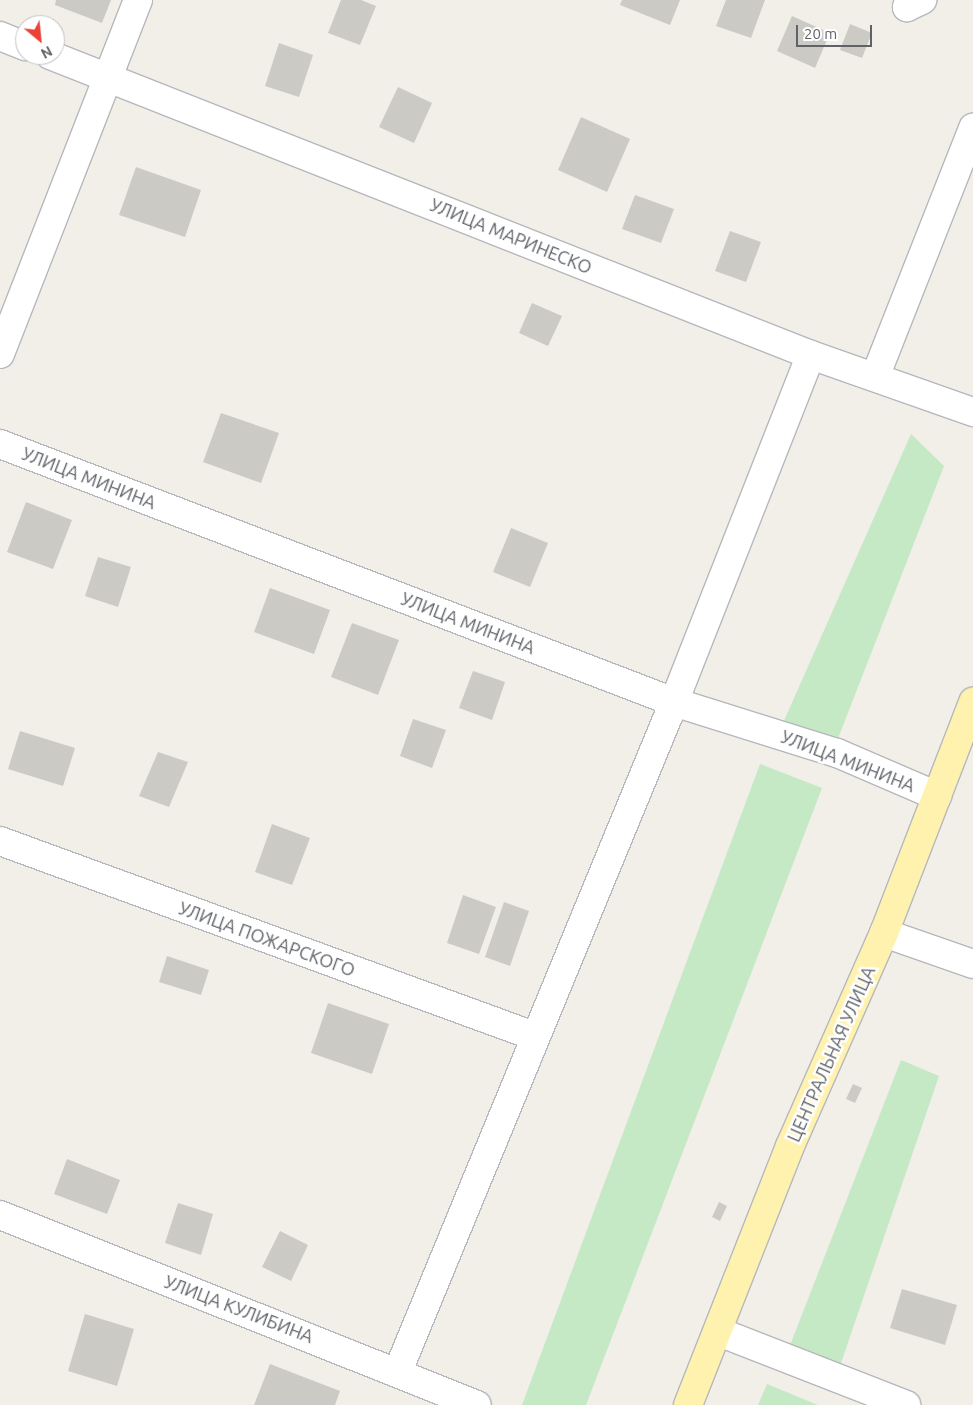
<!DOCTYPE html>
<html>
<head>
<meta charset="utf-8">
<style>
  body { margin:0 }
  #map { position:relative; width:973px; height:1405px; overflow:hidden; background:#f1efe8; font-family:Ubuntu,sans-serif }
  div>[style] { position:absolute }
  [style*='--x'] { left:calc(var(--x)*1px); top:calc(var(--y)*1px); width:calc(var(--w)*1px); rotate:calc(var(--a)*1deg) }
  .green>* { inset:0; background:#c5e8c5 }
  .building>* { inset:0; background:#cccac5 }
  .roads { filter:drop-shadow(1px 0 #b5b8bc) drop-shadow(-1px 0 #b5b8bc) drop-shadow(0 1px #b5b8bc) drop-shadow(0 -1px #b5b8bc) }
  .minor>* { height:28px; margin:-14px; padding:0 14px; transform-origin:14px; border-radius:14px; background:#fff }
  .major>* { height:28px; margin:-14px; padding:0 14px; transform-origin:14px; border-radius:14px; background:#fff2af }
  span { translate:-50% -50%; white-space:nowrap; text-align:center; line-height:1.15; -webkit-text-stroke:5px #fff; paint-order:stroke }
  .street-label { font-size:18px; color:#5f6368 }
  .north { position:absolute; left:15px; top:15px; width:50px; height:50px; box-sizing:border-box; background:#fff; border:1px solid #bfc1c3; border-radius:50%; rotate:152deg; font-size:14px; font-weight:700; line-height:20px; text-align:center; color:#5f6368 }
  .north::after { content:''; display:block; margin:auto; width:18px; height:22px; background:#ea4335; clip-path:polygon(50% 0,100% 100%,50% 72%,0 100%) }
  .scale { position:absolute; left:796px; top:25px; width:76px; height:22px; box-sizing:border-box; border:2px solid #5f6368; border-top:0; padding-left:6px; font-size:15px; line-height:18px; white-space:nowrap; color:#5f6368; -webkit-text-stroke:4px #fff; paint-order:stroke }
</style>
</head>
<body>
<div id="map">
  <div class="green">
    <div style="clip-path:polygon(911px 434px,944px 466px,837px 741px,783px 723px)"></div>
    <div style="clip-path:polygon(760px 764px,822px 788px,586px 1405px,522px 1405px)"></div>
    <div style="clip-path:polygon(901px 1060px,939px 1076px,840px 1366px,789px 1348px)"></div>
    <div style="clip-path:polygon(767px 1384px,818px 1405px,758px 1405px)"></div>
  </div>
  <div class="building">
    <div style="clip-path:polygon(56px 0,111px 0,102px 23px,55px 5px)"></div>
    <div style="clip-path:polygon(341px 0,361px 0,376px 6px,360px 45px,328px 33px)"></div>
    <div style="clip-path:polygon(622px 0,680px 0,670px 25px,620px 5px)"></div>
    <div style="clip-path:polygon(726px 0,765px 0,751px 38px,716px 26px)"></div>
    <div style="clip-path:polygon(792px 16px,830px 33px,815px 68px,777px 51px)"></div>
    <div style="clip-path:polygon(850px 24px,872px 33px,862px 58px,840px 50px)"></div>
    <div style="clip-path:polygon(279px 43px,313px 55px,299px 97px,265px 86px)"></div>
    <div style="clip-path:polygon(398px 87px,432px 103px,414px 143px,379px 127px)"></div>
    <div style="clip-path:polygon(581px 117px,630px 139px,607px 192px,558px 170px)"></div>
    <div style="clip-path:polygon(136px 167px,201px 190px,185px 237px,119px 215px)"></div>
    <div style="clip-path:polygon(635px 195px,674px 209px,661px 243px,622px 229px)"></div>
    <div style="clip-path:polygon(730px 231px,761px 242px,746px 282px,715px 271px)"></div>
    <div style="clip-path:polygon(532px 303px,562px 316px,548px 346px,519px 333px)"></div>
    <div style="clip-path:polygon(221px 413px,279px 433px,261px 483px,203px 462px)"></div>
    <div style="clip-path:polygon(26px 502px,72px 520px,53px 569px,7px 552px)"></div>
    <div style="clip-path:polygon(511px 528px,548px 543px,530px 587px,493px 572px)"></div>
    <div style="clip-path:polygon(98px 557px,131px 567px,118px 607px,85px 596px)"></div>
    <div style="clip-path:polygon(270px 588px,330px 610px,314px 654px,254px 632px)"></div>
    <div style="clip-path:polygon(352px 623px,399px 640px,378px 695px,331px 677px)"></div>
    <div style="clip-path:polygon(473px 671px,505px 682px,492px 720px,459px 708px)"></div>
    <div style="clip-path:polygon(413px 719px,446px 730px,432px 768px,400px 756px)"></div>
    <div style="clip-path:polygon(20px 731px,75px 748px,63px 786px,8px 769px)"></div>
    <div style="clip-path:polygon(158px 752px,188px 762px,169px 807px,139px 796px)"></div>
    <div style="clip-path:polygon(272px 824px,310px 838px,292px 885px,255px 872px)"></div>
    <div style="clip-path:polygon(463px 895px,496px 907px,479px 954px,447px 943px)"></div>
    <div style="clip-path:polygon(504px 902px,529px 911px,510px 966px,485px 957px)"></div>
    <div style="clip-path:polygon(167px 956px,209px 970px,201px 995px,159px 982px)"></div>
    <div style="clip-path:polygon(328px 1003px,389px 1024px,372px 1074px,311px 1053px)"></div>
    <div style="clip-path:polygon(853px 1084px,862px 1088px,855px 1103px,846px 1099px)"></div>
    <div style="clip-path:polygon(67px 1159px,120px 1180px,107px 1214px,54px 1194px)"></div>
    <div style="clip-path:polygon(719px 1202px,727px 1206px,720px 1221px,712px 1217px)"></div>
    <div style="clip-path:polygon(178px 1203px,213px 1214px,201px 1255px,165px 1243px)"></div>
    <div style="clip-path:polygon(280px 1231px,308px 1245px,291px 1281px,262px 1267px)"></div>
    <div style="clip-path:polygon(902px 1289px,957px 1305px,945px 1345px,890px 1328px)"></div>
    <div style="clip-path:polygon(85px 1314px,134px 1329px,117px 1386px,68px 1371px)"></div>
    <div style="clip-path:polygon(270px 1364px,340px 1391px,335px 1405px,254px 1405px)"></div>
  </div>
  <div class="roads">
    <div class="minor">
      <div style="--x:910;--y:0;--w:8;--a:113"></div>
      <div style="--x:907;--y:7;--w:17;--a:-25"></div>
      <div style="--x:0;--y:36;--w:27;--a:22"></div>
      <div style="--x:50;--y:55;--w:818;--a:21.52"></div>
      <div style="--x:811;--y:355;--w:172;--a:19.4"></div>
      <div style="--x:0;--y:354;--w:380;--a:-68.7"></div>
      <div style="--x:875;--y:377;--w:268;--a:-68.5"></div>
      <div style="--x:0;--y:444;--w:722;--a:20.95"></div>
      <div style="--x:674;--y:702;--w:171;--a:17.4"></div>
      <div style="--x:837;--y:753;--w:109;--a:23.3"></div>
      <div style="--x:0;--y:841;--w:568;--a:20.06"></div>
      <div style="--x:884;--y:933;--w:94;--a:19.2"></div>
      <div style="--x:0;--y:1215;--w:513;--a:21.72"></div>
      <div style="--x:719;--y:1332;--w:201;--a:21.3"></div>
      <div style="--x:398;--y:1371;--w:724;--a:-67.58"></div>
      <div style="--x:674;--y:702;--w:373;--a:-68.5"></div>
    </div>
    <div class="major">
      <div style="--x:688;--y:1405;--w:278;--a:-68.5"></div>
      <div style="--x:790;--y:1146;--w:233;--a:-66.2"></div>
      <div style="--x:884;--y:933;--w:248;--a:-68.9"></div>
    </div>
  </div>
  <div class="street-label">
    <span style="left:511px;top:236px;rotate:22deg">УЛИЦА МАРИНЕСКО</span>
    <span style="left:89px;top:478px;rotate:21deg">УЛИЦА МИНИНА</span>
    <span style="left:468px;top:623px;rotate:21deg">УЛИЦА МИНИНА</span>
    <span style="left:848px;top:761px;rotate:21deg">УЛИЦА МИНИНА</span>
    <span style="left:267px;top:939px;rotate:20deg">УЛИЦА ПОЖАРСКОГО</span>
    <span style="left:831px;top:1054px;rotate:-66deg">ЦЕНТРАЛЬНАЯ УЛИЦА</span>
    <span style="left:239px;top:1309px;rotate:21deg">УЛИЦА КУЛИБИНА</span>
  </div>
  <div class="north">N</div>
  <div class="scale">20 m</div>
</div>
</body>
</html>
